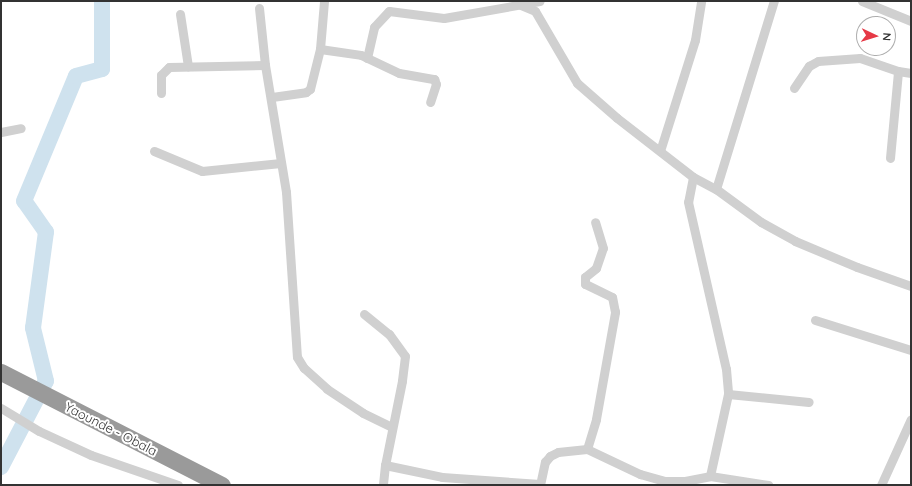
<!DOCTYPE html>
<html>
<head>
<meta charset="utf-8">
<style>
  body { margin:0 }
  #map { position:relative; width:912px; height:486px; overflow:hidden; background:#fff; font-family:Quicksand,sans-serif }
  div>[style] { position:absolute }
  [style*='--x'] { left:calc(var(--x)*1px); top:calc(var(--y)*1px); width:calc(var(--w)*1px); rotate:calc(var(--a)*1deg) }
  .river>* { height:16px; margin:-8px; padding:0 8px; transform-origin:8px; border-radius:8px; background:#cfe2ee }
  .street>* { height:9px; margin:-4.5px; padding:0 4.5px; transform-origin:4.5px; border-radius:4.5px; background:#d0d0d0 }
  .highway>* { height:17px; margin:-8.5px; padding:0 8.5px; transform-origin:8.5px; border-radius:8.5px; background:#9a9a9a }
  span { translate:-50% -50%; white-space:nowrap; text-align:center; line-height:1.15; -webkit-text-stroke:4px #fff; paint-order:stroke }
  .street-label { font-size:13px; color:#333 }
  .frame { position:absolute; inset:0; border:2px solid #333; pointer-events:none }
  .north { position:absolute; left:856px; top:16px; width:40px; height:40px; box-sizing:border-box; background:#fff; border:1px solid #adadad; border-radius:50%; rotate:94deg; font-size:11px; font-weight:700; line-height:16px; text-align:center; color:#333 }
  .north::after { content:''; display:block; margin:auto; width:14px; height:18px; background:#e63946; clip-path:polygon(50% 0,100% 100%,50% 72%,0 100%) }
</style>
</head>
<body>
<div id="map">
  <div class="river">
    <div style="--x:1;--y:467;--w:97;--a:-62.4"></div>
    <div style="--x:46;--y:381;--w:55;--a:-103.8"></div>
    <div style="--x:33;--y:328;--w:97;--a:-82.3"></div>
    <div style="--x:46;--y:232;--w:38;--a:-125"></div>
    <div style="--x:24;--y:201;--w:135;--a:-67.4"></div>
    <div style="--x:76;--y:76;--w:27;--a:-15"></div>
    <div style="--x:102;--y:69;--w:68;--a:-90"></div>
  </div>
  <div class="street">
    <div style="--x:862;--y:1;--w:53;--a:22.2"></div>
    <div style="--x:521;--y:5;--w:15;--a:23"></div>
    <div style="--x:535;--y:11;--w:83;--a:59.7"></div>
    <div style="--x:577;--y:83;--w:53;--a:41.2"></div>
    <div style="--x:617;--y:118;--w:96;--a:37.8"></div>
    <div style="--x:693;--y:177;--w:26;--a:28"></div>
    <div style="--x:716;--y:189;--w:56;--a:36.3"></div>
    <div style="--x:761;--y:222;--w:39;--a:29"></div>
    <div style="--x:795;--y:241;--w:67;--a:22.8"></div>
    <div style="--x:857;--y:267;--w:57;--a:19.4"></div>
    <div style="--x:259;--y:8;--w:57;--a:84"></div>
    <div style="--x:265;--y:65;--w:129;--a:80.6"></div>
    <div style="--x:286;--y:192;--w:165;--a:86.2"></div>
    <div style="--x:297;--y:357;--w:13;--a:58"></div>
    <div style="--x:304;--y:368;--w:31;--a:42"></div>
    <div style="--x:327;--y:389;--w:43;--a:33.7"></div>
    <div style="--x:363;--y:413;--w:32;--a:26"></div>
    <div style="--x:180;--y:14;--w:53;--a:81.3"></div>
    <div style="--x:320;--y:49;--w:41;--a:8.3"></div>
    <div style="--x:361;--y:55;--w:42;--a:25.3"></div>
    <div style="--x:399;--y:73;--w:36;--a:10"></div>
    <div style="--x:434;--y:79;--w:5;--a:68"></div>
    <div style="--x:436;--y:84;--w:19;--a:108"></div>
    <div style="--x:367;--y:58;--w:32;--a:-77"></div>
    <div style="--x:374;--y:27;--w:22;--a:-47"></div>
    <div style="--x:389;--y:11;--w:55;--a:7.3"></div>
    <div style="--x:444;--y:18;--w:97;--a:-10"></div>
    <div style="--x:794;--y:88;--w:27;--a:-56"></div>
    <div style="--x:809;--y:66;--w:10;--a:-29"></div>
    <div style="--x:818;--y:61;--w:42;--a:-4.1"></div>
    <div style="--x:860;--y:58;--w:40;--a:18.9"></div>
    <div style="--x:898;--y:71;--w:13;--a:9"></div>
    <div style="--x:161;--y:93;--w:18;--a:-90"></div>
    <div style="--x:161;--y:75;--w:11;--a:-45"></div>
    <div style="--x:169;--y:67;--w:96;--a:-1.2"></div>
    <div style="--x:272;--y:97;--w:34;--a:-8"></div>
    <div style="--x:306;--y:92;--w:5;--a:-37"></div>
    <div style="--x:310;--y:89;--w:41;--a:-76"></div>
    <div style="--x:320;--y:49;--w:48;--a:-85.2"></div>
    <div style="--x:1;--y:132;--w:20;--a:-11"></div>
    <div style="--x:154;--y:151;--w:52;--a:22.6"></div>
    <div style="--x:202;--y:171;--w:79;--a:-5.8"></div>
    <div style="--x:660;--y:151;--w:116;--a:-72.5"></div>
    <div style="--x:695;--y:40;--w:39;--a:-81"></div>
    <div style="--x:890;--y:158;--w:87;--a:-84.7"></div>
    <div style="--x:693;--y:177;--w:25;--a:101"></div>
    <div style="--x:688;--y:202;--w:171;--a:77.2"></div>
    <div style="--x:726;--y:369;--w:25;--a:85"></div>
    <div style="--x:728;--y:394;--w:84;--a:102.4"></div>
    <div style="--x:716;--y:189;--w:197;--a:-72.9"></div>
    <div style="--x:364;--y:314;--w:32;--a:39"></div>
    <div style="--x:389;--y:334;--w:27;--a:54"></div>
    <div style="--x:405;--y:356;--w:25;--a:97"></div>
    <div style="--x:402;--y:381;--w:86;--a:101.4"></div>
    <div style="--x:385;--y:465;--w:20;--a:96"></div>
    <div style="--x:815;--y:320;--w:101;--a:17.4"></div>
    <div style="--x:728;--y:394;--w:81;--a:5.6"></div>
    <div style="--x:1;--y:408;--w:44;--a:31.2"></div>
    <div style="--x:39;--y:431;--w:57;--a:24.8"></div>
    <div style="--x:91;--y:455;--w:92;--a:19"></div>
    <div style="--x:587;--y:449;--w:59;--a:25.3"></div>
    <div style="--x:640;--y:474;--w:26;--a:16"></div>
    <div style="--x:665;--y:481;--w:20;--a:0"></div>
    <div style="--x:685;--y:481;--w:25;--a:-11"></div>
    <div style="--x:710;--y:476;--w:59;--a:8.8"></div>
    <div style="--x:385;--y:465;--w:58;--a:11.9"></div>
    <div style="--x:442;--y:477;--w:98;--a:4.1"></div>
    <div style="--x:540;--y:485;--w:24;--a:-78"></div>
    <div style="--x:545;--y:462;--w:8;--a:-50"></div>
    <div style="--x:550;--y:456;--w:9;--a:-27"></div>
    <div style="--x:558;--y:452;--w:29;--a:-6"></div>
    <div style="--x:587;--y:449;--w:31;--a:-73"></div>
    <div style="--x:596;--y:419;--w:109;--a:-79.9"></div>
    <div style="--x:615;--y:312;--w:15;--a:-101"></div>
    <div style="--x:612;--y:297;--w:30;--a:-154"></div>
    <div style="--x:585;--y:284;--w:7;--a:-90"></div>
    <div style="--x:585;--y:277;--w:14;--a:-39"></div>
    <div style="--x:596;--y:268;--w:21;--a:-71"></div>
    <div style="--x:603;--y:248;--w:27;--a:-107"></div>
    <div style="--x:881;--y:485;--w:72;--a:-65.6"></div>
  </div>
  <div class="highway">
    <div style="--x:1;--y:372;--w:248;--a:27.1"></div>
  </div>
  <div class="street-label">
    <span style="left:111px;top:429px;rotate:27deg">Yaounde - Obala</span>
  </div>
  <div class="frame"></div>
  <div class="north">N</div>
</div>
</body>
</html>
